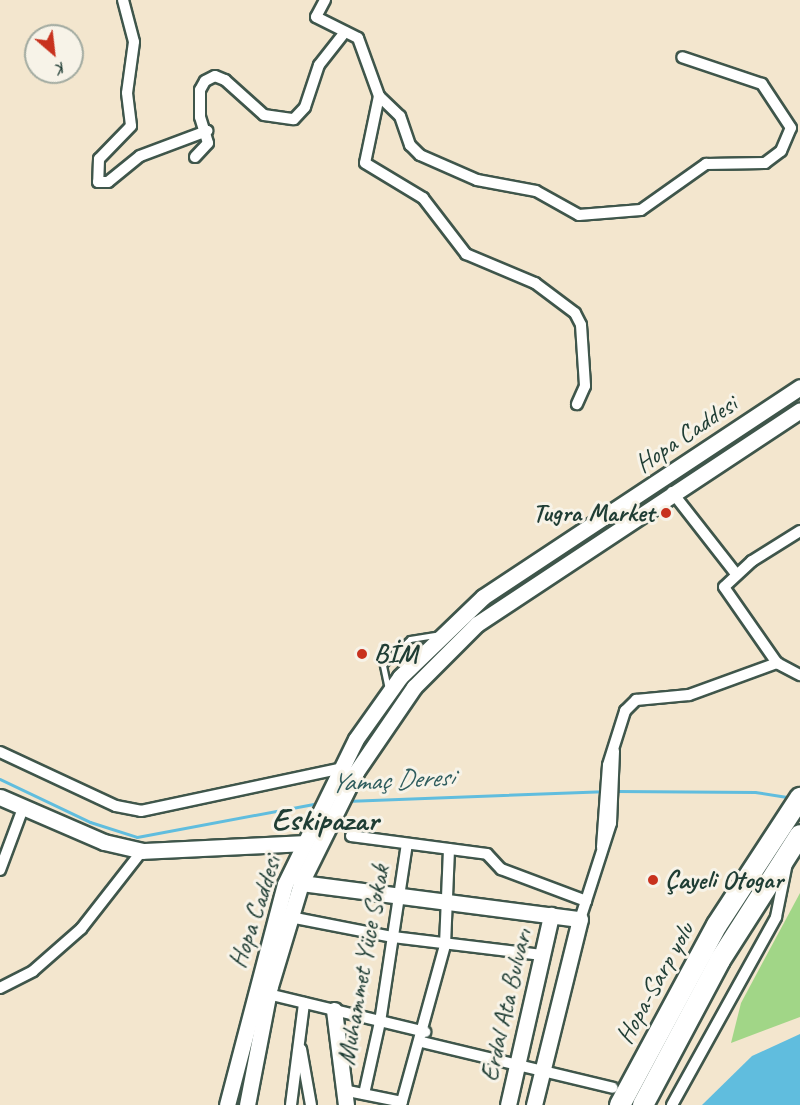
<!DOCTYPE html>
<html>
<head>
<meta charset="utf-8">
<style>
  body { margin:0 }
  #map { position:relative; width:800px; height:1105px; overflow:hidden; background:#f3e6ce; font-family:Caveat,sans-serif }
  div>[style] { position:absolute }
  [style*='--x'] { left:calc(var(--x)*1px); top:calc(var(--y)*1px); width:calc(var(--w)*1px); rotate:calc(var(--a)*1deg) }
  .green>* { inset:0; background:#a1d687 }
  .water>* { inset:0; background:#60bdde }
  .stream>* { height:3px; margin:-1.5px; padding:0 1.5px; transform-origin:1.5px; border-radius:1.5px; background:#60bdde }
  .roads { filter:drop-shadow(2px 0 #3f564b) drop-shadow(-2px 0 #3f564b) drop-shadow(0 2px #3f564b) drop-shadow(0 -2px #3f564b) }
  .lane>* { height:5px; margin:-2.5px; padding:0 2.5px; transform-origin:2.5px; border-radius:2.5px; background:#fff }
  .street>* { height:10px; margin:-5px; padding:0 5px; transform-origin:5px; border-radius:5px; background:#fff }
  .secondary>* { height:15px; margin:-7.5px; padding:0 7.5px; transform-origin:7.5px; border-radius:7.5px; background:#fff }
  .highway>* { height:20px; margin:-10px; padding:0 10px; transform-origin:10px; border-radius:10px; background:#fff }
  .dots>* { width:16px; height:16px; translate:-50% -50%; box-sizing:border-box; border:3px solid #f7f3e8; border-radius:50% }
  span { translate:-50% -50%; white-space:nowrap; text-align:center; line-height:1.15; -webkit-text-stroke:6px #f7f3e8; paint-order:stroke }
  .street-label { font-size:26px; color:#1f3d34 }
  .poi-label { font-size:26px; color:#1f3d34; font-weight:700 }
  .right { translate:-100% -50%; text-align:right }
  .left { translate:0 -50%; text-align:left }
  .water-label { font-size:27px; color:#2f5d5e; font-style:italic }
  .district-label { font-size:32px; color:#1f3d34; font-weight:700 }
  .north { position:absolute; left:24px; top:24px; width:60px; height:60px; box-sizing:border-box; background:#f7f3e8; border:2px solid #a1aaa0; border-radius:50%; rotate:152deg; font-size:16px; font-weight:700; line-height:24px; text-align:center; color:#1f3d34 }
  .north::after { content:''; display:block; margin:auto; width:21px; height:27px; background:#c8321e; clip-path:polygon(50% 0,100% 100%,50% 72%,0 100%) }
</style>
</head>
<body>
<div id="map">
  <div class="green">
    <div style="clip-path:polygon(800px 893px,800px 1017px,731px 1043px,741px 1003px)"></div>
  </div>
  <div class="water">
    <div style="clip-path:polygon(800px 1034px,800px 1105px,702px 1105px,752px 1056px)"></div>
  </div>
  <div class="stream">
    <div style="--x:0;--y:779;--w:100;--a:25.5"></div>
    <div style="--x:90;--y:822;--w:49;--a:17.7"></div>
    <div style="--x:137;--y:837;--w:185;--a:-10.6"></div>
    <div style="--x:616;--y:791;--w:139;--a:0.4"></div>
    <div style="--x:755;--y:792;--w:37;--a:9"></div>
    <div style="--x:346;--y:801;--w:257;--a:-2.2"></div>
  </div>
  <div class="roads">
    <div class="lane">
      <div style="--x:388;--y:689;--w:25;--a:-102"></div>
      <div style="--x:383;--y:665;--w:37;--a:-44"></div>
      <div style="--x:410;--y:639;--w:30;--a:-9"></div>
    </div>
    <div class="street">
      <div style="--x:123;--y:0;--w:43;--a:75.3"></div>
      <div style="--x:134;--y:42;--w:51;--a:97.8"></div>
      <div style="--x:127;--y:93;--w:33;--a:83"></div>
      <div style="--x:131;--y:126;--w:46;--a:134.1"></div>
      <div style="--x:99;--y:159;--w:23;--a:92"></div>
      <div style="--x:98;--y:182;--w:10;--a:0"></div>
      <div style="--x:108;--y:182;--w:41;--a:-39.1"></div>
      <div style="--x:140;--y:156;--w:72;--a:-20.5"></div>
      <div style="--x:325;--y:0;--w:19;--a:118"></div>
      <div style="--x:316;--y:17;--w:47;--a:26.6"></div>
      <div style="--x:358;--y:38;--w:62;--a:70.1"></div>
      <div style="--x:379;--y:96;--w:29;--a:44"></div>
      <div style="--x:400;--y:116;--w:31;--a:71"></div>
      <div style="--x:410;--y:145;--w:14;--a:45"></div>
      <div style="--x:420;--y:155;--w:62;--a:23.7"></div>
      <div style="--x:477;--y:180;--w:60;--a:10.6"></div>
      <div style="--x:536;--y:191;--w:49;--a:29.2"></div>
      <div style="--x:579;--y:215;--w:62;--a:-4.6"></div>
      <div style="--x:641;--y:210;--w:80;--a:-35.3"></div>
      <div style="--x:706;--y:164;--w:59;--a:-1"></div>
      <div style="--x:765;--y:163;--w:20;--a:-37"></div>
      <div style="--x:781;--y:151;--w:25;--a:-67"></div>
      <div style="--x:791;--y:128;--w:53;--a:-123.4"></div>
      <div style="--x:762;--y:84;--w:84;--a:-161.4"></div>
      <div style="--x:379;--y:96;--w:68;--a:101.8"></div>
      <div style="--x:365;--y:163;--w:68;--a:31.1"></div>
      <div style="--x:423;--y:198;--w:71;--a:52.5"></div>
      <div style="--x:466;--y:254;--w:75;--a:22.8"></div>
      <div style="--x:535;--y:283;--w:50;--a:36.9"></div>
      <div style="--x:575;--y:313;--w:13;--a:63"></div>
      <div style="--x:581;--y:325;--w:61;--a:86.2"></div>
      <div style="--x:585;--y:386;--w:20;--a:114"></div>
      <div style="--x:195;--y:157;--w:19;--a:-47"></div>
      <div style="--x:208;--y:143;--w:27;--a:-107"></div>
      <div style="--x:200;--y:117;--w:27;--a:-90"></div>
      <div style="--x:200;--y:90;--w:10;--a:-61"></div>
      <div style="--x:205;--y:81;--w:11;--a:-27"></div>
      <div style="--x:215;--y:76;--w:11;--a:22"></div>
      <div style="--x:225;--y:80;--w:52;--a:41.9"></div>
      <div style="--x:264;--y:115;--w:30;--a:8"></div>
      <div style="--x:294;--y:119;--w:16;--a:-47"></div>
      <div style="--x:305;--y:107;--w:44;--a:-71.6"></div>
      <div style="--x:319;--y:65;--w:42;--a:-51.8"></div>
      <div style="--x:672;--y:492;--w:104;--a:52"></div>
      <div style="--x:800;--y:531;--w:57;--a:148"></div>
      <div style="--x:752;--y:561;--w:38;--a:137"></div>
      <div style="--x:724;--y:587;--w:93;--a:55.1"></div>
      <div style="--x:777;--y:663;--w:26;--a:28"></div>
      <div style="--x:0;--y:752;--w:128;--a:25"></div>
      <div style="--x:116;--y:806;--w:25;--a:11"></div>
      <div style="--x:141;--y:811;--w:207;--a:-12"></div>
      <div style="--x:351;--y:836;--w:137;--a:7.5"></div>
      <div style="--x:487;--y:854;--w:21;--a:47"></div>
      <div style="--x:501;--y:869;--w:91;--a:20.6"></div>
      <div style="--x:586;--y:901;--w:19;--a:108"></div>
      <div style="--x:602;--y:847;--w:82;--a:-85.8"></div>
      <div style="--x:608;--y:765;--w:57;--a:-72.5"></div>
      <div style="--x:625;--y:711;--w:16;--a:-45"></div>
      <div style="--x:636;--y:700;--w:53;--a:-5.4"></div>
      <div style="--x:689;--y:695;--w:94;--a:-20"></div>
      <div style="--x:0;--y:870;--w:66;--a:-69.6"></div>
      <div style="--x:586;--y:901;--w:82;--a:-72.2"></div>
      <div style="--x:611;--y:823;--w:72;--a:-87.6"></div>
      <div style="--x:290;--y:917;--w:105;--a:11"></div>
      <div style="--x:393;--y:937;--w:150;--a:6.9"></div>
      <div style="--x:0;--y:988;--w:37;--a:-27"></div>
      <div style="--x:33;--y:971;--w:64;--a:-41.2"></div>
      <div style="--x:81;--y:929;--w:99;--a:-52"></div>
      <div style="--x:264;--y:993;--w:166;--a:13.6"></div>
      <div style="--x:422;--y:1042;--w:196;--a:13.5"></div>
      <div style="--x:301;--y:1049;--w:57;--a:79.9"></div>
      <div style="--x:343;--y:1090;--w:60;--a:11.5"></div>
      <div style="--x:364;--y:1094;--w:74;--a:-77.5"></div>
      <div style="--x:380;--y:1022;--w:180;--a:-81.4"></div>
      <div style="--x:291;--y:1105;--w:103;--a:-82.7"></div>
      <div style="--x:401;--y:1105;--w:166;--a:-74.6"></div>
      <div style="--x:445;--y:945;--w:96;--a:-87.6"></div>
      <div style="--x:672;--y:1105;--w:215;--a:-61"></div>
      <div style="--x:776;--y:917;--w:55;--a:-78.5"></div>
    </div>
    <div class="secondary">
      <div style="--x:0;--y:797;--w:113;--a:23.4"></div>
      <div style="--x:104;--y:842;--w:39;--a:13"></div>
      <div style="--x:142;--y:851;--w:162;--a:-2.8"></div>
      <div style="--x:301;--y:883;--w:281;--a:7.4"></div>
      <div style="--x:580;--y:919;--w:192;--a:103.9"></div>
      <div style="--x:334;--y:1010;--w:96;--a:82.8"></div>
      <div style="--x:227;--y:1105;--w:228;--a:-75.3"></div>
      <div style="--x:285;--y:884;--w:161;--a:-63.9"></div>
      <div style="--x:356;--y:739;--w:76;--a:-54.6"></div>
      <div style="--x:400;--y:677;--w:115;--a:-43.9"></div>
      <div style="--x:483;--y:597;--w:380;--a:-33.5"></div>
      <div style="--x:247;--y:1105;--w:121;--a:-79.1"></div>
      <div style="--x:270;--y:986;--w:108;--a:-73.2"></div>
      <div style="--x:301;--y:883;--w:124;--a:-63.6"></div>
      <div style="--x:356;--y:772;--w:103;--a:-55.7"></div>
      <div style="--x:414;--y:687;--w:89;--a:-45"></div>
      <div style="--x:477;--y:624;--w:387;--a:-33.5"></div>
      <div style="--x:508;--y:1105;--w:195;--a:-77.2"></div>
    </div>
    <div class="highway">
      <div style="--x:620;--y:1105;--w:204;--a:-61.7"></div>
      <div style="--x:717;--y:925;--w:152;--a:-56.8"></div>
      <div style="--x:643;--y:1105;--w:164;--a:-62"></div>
      <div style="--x:720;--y:960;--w:148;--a:-57.4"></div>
    </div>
  </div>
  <div class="dots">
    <div style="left:666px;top:513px;background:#c8321e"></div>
    <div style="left:362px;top:654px;background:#c8321e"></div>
    <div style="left:653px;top:880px;background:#c8321e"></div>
  </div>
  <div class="street-label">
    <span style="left:686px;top:434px;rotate:-34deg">Hopa Caddesi</span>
    <span style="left:255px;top:912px;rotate:-72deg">Hopa Caddesi</span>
    <span style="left:363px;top:965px;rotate:-80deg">Muhammet Yüce Sokak</span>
    <span style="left:655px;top:983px;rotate:-61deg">Hopa-Sarp yolu</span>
    <span style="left:506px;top:1005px;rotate:-77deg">Erdal Ata Bulvarı</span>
  </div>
  <div class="poi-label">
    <span class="right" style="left:654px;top:513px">Tugra Market</span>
    <span class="left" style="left:374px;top:654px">BİM</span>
    <span class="left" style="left:665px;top:880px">Çayeli Otogar</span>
  </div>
  <div class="water-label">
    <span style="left:392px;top:780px;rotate:-3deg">Yamaç Deresi</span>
  </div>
  <div class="district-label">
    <span style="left:325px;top:820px">Eskipazar</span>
  </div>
  <div class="north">K</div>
</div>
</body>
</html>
